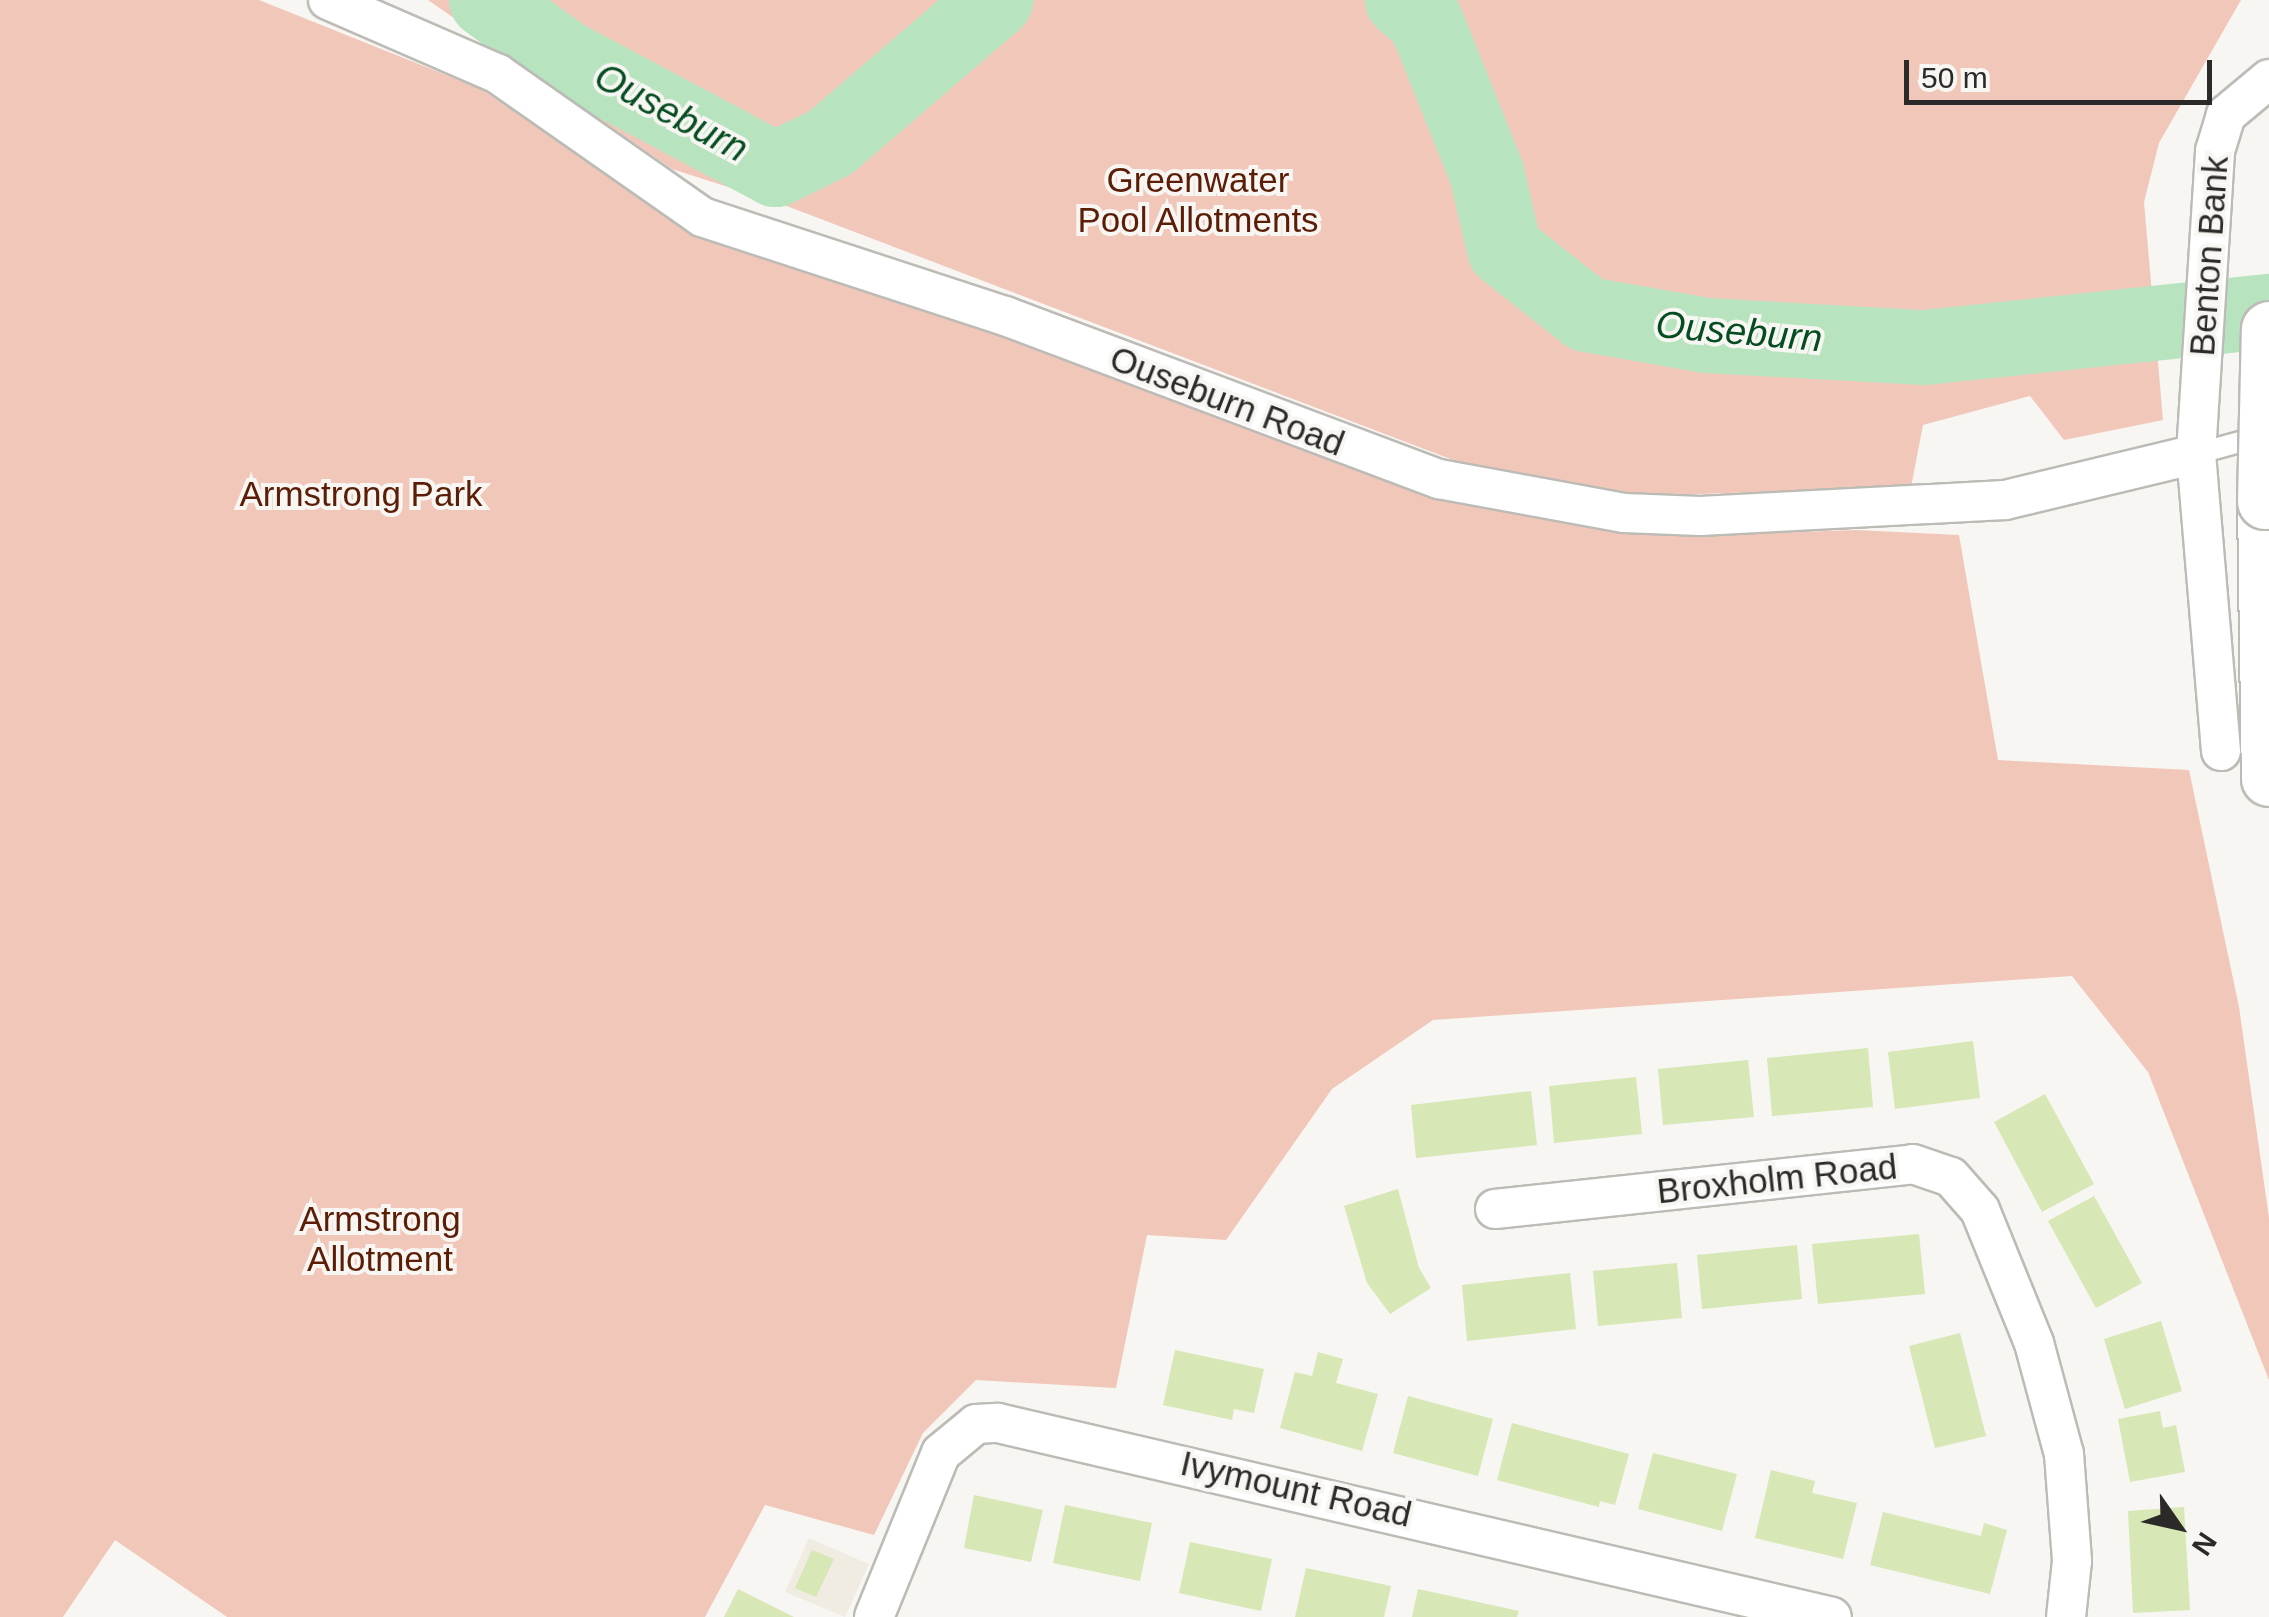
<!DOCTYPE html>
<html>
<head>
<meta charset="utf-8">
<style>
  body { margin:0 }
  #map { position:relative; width:2269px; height:1617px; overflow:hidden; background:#f7f6f2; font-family:Helvetica,sans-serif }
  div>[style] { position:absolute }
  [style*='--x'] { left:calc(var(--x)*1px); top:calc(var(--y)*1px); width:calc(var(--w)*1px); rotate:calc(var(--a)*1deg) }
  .built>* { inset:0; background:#f0ece1 }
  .green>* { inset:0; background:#f1c7b9 }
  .river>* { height:75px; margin:-37.5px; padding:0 37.5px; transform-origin:37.5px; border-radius:37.5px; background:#b7e3bf }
  .building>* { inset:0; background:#d7e7b5 }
  .roads { filter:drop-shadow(2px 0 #bcbbb6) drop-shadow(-2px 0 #bcbbb6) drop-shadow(0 2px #bcbbb6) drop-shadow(0 -2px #bcbbb6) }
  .lane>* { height:20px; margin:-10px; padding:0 10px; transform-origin:10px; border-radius:10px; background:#fff }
  .street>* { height:38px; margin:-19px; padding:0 19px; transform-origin:19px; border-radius:19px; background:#fff }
  .highway>* { height:55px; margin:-27.5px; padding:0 27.5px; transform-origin:27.5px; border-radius:27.5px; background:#fff }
  .bridges { filter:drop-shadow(2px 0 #bcbbb6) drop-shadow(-2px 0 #bcbbb6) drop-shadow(0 2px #bcbbb6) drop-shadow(0 -2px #bcbbb6) }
  .highway-bridge>* { height:55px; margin:-27.5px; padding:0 27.5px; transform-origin:27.5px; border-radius:27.5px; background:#fff }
  span { translate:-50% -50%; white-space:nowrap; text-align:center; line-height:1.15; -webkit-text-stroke:8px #f7f6f2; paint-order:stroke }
  .park-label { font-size:35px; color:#5c1d06 }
  .street-label { font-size:35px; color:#2b2a28 }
  .water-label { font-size:38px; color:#054c21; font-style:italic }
  .north { position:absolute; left:2129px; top:1477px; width:100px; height:100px; -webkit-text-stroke:8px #f7f6f2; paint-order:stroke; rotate:124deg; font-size:28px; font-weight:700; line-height:40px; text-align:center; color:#2b2a28 }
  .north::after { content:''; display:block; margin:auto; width:35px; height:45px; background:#2b2a28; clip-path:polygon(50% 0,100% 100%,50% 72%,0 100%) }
  .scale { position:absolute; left:1904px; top:60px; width:308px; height:45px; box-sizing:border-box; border:5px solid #2b2a28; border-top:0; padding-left:12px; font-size:30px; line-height:35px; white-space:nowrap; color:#2b2a28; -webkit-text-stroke:8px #f7f6f2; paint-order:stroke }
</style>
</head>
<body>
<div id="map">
  <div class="built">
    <div style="clip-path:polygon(809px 1538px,869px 1564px,845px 1617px,785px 1592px)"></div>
  </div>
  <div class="green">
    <div style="clip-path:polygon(0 0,259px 0,481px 89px,679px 223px,1080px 357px,1428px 489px,1515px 512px,1681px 536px,1856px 530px,1959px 535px,1998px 760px,2189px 770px,2239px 1007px,2269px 1218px,2269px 1380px,2148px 1072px,2072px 976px,1433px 1020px,1332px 1089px,1226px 1240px,1147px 1235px,1116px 1388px,976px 1380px,923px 1433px,874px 1535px,765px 1505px,705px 1617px,227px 1617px,115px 1540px,63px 1617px,0 1617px)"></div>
    <div style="clip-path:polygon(428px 0,2241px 0,2159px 143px,2144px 202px,2163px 420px,2064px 440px,2030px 396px,1923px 425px,1911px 487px,1639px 496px,1495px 476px,784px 205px,672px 169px)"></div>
  </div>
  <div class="river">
    <div style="--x:486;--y:0;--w:95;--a:36"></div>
    <div style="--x:563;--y:56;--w:240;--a:28.1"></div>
    <div style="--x:775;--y:169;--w:61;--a:-26.1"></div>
    <div style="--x:830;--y:142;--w:218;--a:-40.7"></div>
    <div style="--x:1402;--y:0;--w:30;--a:41"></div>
    <div style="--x:1425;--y:20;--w:164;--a:68.1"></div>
    <div style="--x:1486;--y:172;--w:79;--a:76.8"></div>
    <div style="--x:1504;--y:249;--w:105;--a:38.4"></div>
    <div style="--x:1586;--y:314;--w:122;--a:9.9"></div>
    <div style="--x:1706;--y:335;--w:218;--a:3.2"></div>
    <div style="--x:1924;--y:347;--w:347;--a:-6"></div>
  </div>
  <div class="building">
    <div style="clip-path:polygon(1973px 1041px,1980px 1098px,1895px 1109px,1888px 1052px)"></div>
    <div style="clip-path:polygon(1868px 1048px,1873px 1107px,1772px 1116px,1767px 1058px)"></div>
    <div style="clip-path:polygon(1748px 1060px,1754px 1117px,1663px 1125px,1658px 1069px)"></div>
    <div style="clip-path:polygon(1636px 1077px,1642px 1134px,1554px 1143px,1549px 1086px)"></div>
    <div style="clip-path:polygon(1531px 1091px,1537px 1145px,1416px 1158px,1411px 1105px)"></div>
    <div style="clip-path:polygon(2045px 1094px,2094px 1184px,2042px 1212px,1994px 1122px)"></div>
    <div style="clip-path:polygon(1398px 1189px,1419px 1268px,1431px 1288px,1390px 1314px,1367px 1283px,1344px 1206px)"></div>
    <div style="clip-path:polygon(2094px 1196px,2142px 1283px,2096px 1308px,2048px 1221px)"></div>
    <div style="clip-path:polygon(1919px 1234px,1925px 1294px,1818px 1304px,1812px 1244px)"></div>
    <div style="clip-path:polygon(1797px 1245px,1802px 1299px,1702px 1309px,1697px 1255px)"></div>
    <div style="clip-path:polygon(1677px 1263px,1682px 1318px,1598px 1326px,1593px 1271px)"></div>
    <div style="clip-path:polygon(1570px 1273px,1576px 1329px,1467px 1341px,1462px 1285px)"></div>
    <div style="clip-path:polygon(2161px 1321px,2182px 1391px,2125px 1409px,2104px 1339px)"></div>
    <div style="clip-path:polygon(1960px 1333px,1986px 1436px,1935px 1448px,1909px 1346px)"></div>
    <div style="clip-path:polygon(1175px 1350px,1264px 1369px,1254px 1413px,1234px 1409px,1232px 1420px,1163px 1405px)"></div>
    <div style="clip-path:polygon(1318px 1352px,1343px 1359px,1336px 1383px,1378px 1394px,1362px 1451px,1280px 1428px,1295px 1372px,1312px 1376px)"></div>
    <div style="clip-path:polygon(1408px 1396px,1493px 1419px,1478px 1476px,1393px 1453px)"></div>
    <div style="clip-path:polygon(2160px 1411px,2163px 1428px,2176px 1425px,2185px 1472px,2130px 1482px,2118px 1419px)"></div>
    <div style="clip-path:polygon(1512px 1423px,1629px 1454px,1615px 1505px,1600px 1501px,1599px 1507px,1497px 1480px)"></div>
    <div style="clip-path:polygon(1653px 1453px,1737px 1474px,1722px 1531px,1638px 1509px)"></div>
    <div style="clip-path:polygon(1771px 1470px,1815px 1481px,1812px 1493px,1857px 1503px,1843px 1559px,1755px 1538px)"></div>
    <div style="clip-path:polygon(974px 1495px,1043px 1510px,1031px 1562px,964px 1548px)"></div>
    <div style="clip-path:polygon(1065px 1505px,1152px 1523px,1140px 1581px,1053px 1563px)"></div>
    <div style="clip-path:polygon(2184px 1507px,2190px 1610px,2133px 1613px,2128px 1511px)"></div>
    <div style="clip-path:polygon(1883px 1512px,1981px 1536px,1984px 1523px,2007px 1530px,1990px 1594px,1870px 1565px)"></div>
    <div style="clip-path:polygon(1190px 1542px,1272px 1559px,1261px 1611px,1179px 1593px)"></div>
    <div style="clip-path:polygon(812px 1550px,834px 1559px,816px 1597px,795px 1588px)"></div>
    <div style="clip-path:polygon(1306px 1568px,1391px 1586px,1384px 1617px,1295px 1617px)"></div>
    <div style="clip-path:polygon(738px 1589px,794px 1617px,724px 1617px)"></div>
    <div style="clip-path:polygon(1418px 1589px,1519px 1611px,1517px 1617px,1412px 1617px)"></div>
  </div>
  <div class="roads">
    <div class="lane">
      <div style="--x:2196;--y:454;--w:68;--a:-15.3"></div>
    </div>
    <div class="street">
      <div style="--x:328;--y:0;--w:185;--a:23.5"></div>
      <div style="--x:498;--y:74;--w:249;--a:35"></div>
      <div style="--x:702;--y:217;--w:319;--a:18.1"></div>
      <div style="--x:1005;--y:316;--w:464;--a:20.6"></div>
      <div style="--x:1439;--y:479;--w:188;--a:10.4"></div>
      <div style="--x:1624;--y:513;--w:76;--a:2.3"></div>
      <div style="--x:1700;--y:516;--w:305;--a:-3"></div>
      <div style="--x:2005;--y:500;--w:196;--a:-13.5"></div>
      <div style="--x:2221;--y:751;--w:298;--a:-94.8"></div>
      <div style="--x:2196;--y:454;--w:304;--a:-86.4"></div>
      <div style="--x:2215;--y:151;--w:38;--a:-73"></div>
      <div style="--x:2226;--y:115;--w:56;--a:-39.9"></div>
      <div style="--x:1495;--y:1209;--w:420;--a:-6.1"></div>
      <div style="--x:1913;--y:1164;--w:40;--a:18.9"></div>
      <div style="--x:1951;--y:1177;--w:44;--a:48.7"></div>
      <div style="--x:1980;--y:1210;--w:144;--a:67.9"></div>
      <div style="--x:2034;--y:1343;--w:115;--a:74.9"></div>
      <div style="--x:2064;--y:1454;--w:107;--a:85.7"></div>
      <div style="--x:2072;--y:1561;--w:56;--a:96.1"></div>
      <div style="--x:874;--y:1617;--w:177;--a:-67.8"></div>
      <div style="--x:941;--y:1453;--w:45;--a:-39.6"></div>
      <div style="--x:976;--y:1424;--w:22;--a:-3"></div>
      <div style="--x:998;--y:1423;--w:856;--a:13.09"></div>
    </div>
    <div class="highway">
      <div style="--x:2265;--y:501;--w:277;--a:89.2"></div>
    </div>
  </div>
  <div class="bridges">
    <div class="highway-bridge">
      <div style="--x:2265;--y:501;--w:172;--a:-88.7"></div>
    </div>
  </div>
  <div class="park-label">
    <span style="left:1198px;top:200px">Greenwater<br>Pool Allotments</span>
    <span style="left:361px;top:494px">Armstrong Park</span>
    <span style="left:380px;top:1239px">Armstrong<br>Allotment</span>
  </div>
  <div class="street-label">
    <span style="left:2209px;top:256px;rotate:-86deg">Benton Bank</span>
    <span style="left:1227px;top:401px;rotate:21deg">Ouseburn Road</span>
    <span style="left:1777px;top:1179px;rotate:-6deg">Broxholm Road</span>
    <span style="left:1296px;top:1489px;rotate:13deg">Ivymount Road</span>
  </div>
  <div class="water-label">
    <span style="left:671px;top:113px;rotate:28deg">Ouseburn</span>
    <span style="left:1739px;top:332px;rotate:5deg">Ouseburn</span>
  </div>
  <div class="north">N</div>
  <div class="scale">50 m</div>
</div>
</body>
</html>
